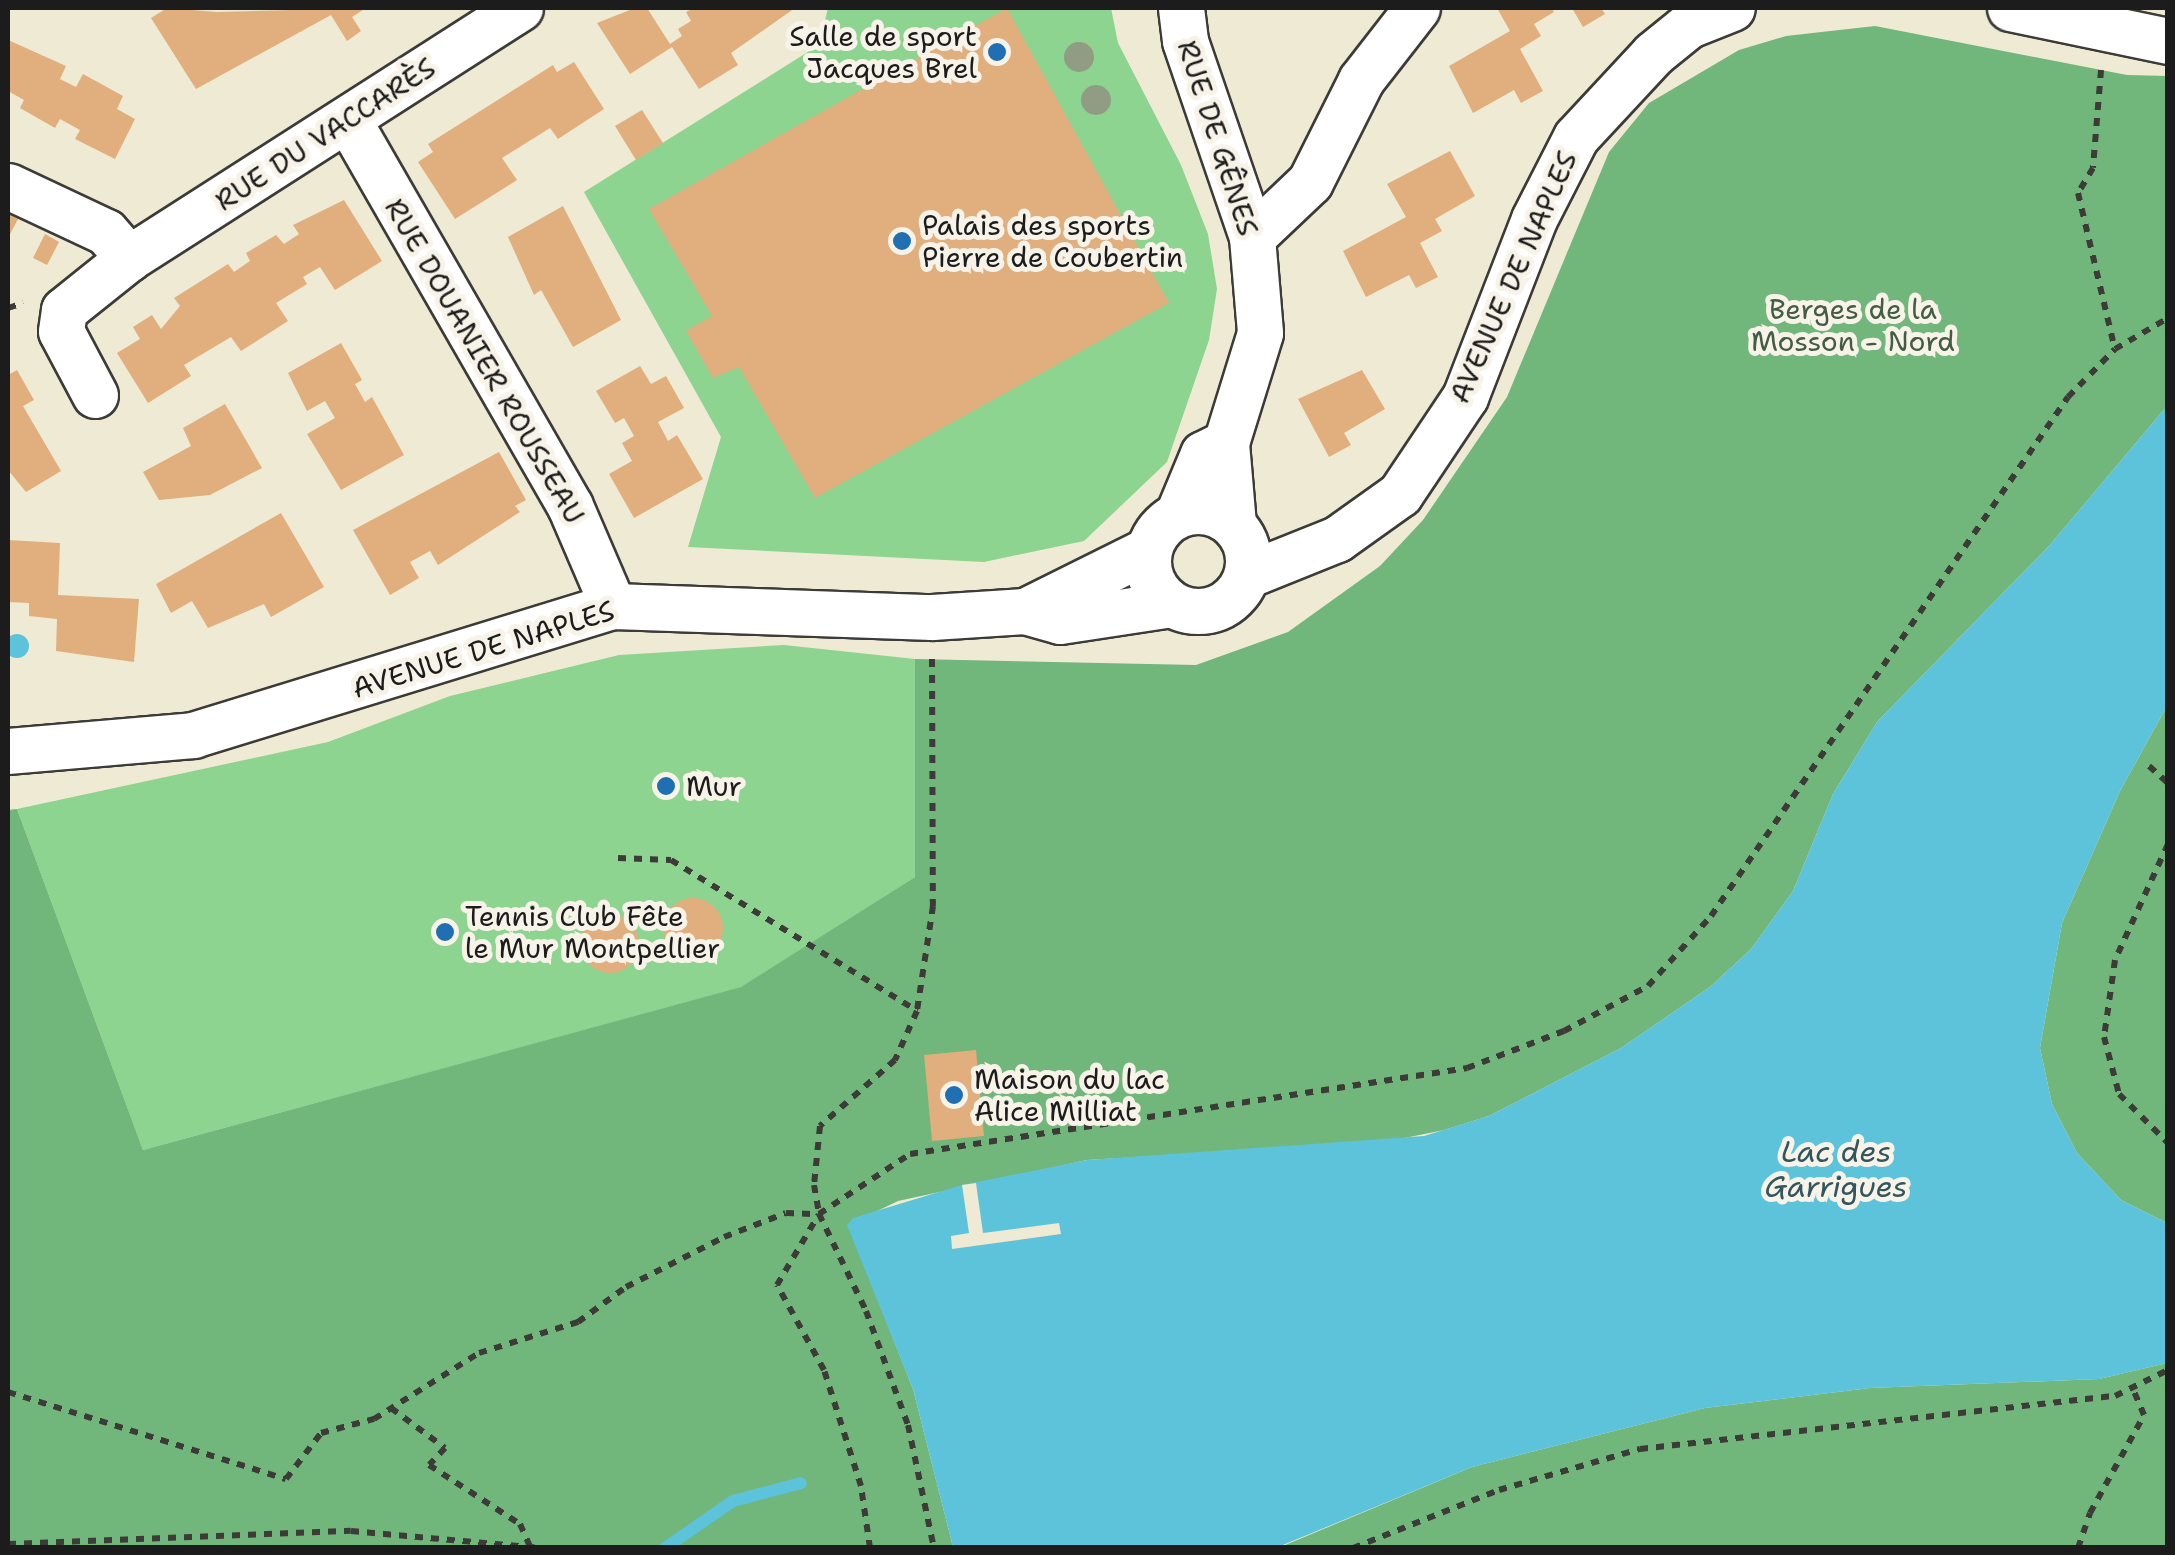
<!DOCTYPE html>
<html>
<head>
<meta charset="utf-8">
<style>
  body { margin:0 }
  #map { position:relative; width:2175px; height:1555px; overflow:hidden; background:#efead3; font-family:"Shantell Sans",sans-serif }
  div>[style] { position:absolute }
  [style*='--x'] { left:calc(var(--x)*1px); top:calc(var(--y)*1px); width:calc(var(--w)*1px); rotate:calc(var(--a)*1deg) }
  .green>* { inset:0; background:#8cd48f }
  .forest>* { inset:0; background:#71b67a }
  .water>* { inset:0; background:#5dc3da }
  .round { border-radius:50% }
  .pier>* { inset:0; background:#efead3 }
  .stream>* { height:12px; margin:-6px; padding:0 6px; transform-origin:6px; border-radius:6px; background:#5dc3da }
  .building>* { inset:0; background:#e1ae7d }
  .path>* { height:6px; margin-top:-3px; transform-origin:0; background:repeating-linear-gradient(90deg,#3c3b37 0 8px,transparent 0 16px) }
  .roads { filter:drop-shadow(2px 0 #3c3b37) drop-shadow(-2px 0 #3c3b37) drop-shadow(0 2px #3c3b37) drop-shadow(0 -2px #3c3b37) }
  .minor>* { height:45px; margin:-22.5px; padding:0 22.5px; transform-origin:22.5px; border-radius:22.5px; background:#fff }
  .minor>.ring { margin:-22.5px; padding:0; box-sizing:content-box; background:none; border:45px solid #fff; border-radius:50% }
  .trees>* { width:30px; height:30px; margin:-15px; border-radius:50%; background:#909c84 }
  .dots>* { width:28px; height:28px; translate:-50% -50%; box-sizing:border-box; border:5px solid #f7f3e8; border-radius:50% }
  span { translate:-50% -50%; white-space:nowrap; text-align:center; line-height:1.15; -webkit-text-stroke:10px #f7f3e8; paint-order:stroke }
  .poi-label { font-size:28px; color:#1c1c1c }
  .right { translate:-100% -50%; text-align:right }
  .left { translate:0 -50%; text-align:left }
  .street-label { font-size:28px; color:#1c1c1c }
  .park-label { font-size:28px; color:#435c44 }
  .water-label { font-size:30px; color:#33565e; font-style:italic }
  .frame { position:absolute; inset:0; border:10px solid #1c1c1c; pointer-events:none }
</style>
</head>
<body>
<div id="map">
  <div class="green">
    <div style="clip-path:polygon(828px 8px,1111px 8px,1118px 43px,1181px 165px,1208px 234px,1217px 289px,1209px 340px,1167px 462px,1084px 541px,984px 562px,688px 547px,721px 437px,584px 192px,819px 45px)"></div>
    <div style="clip-path:polygon(784px 645px,915px 659px,915px 877px,742px 987px,143px 1150px,17px 809px,328px 742px,450px 696px,619px 655px)"></div>
  </div>
  <div class="forest">
    <div style="clip-path:polygon(1875px 26px,2127px 75px,2167px 76px,2167px 406px,2049px 546px,1877px 722px,1833px 794px,1793px 891px,1751px 949px,1710px 987px,1621px 1048px,1489px 1116px,1444px 1130px,1385px 1142px,1087px 1160px,898px 1201px,848px 1225px,913px 1389px,953px 1547px,8px 1547px,8px 810px,17px 809px,143px 1150px,741px 987px,915px 877px,915px 659px,1196px 665px,1288px 632px,1380px 566px,1423px 520px,1507px 397px,1609px 152px,1649px 103px,1739px 50px,1786px 36px)"></div>
    <div style="clip-path:polygon(2167px 706px,2167px 1223px,2121px 1200px,2077px 1153px,2052px 1104px,2040px 1048px,2062px 923px,2120px 791px)"></div>
    <div style="clip-path:polygon(2167px 1363px,2167px 1547px,1278px 1548px,1472px 1467px,1705px 1408px,1870px 1388px,2099px 1379px)"></div>
  </div>
  <div class="water">
    <div style="clip-path:polygon(2167px 406px,2167px 706px,2120px 791px,2062px 923px,2040px 1048px,2052px 1104px,2077px 1153px,2121px 1200px,2167px 1223px,2167px 1363px,2099px 1379px,1870px 1388px,1705px 1408px,1472px 1467px,1278px 1547px,953px 1547px,913px 1389px,847px 1225px,853px 1218px,962px 1185px,1087px 1160px,1424px 1136px,1489px 1116px,1621px 1048px,1710px 987px,1751px 949px,1793px 891px,1833px 794px,1877px 722px,2049px 546px)"></div>
    <div class="round" style="left:5px;top:634px;width:24px;height:24px"></div>
  </div>
  <div class="pier">
    <div style="clip-path:polygon(976px 1183px,983px 1233px,1059px 1223px,1061px 1234px,952px 1249px,951px 1236px,969px 1233px,962px 1185px)"></div>
  </div>
  <div class="stream">
    <div style="--x:665;--y:1548;--w:83;--a:-34.7"></div>
    <div style="--x:733;--y:1501;--w:70;--a:-14.8"></div>
  </div>
  <div class="building">
    <div style="clip-path:polygon(167px 8px,217px 12px,366px 8px,352px 17px,361px 31px,347px 41px,331px 15px,196px 89px,151px 18px)"></div>
    <div style="clip-path:polygon(635px 8px,647px 8px,670px 44px,682px 36px,678px 29px,691px 21px,686px 12px,694px 8px,795px 8px,731px 53px,738px 65px,699px 89px,672px 47px,630px 74px,597px 23px)"></div>
    <div style="clip-path:polygon(1007px 8px,1169px 303px,815px 498px,739px 367px,713px 378px,686px 331px,712px 316px,649px 209px)"></div>
    <div style="clip-path:polygon(1497px 8px,1551px 8px,1554px 12px,1534px 24px,1541px 36px,1520px 49px,1543px 91px,1521px 103px,1514px 90px,1473px 113px,1449px 66px,1510px 31px)"></div>
    <div style="clip-path:polygon(1572px 8px,1601px 8px,1605px 14px,1583px 27px)"></div>
    <div style="clip-path:polygon(8px 40px,66px 66px,60px 79px,76px 87px,83px 74px,123px 96px,117px 109px,135px 119px,115px 159px,75px 139px,80px 130px,60px 119px,55px 128px,20px 108px,24px 100px,8px 91px)"></div>
    <div style="clip-path:polygon(574px 62px,604px 109px,558px 139px,550px 128px,502px 158px,517px 180px,455px 219px,418px 162px,433px 152px,428px 144px,553px 65px,557px 72px)"></div>
    <div style="clip-path:polygon(642px 110px,663px 143px,636px 160px,615px 126px)"></div>
    <div style="clip-path:polygon(1450px 151px,1475px 196px,1435px 219px,1442px 231px,1420px 243px,1438px 277px,1416px 288px,1409px 275px,1366px 297px,1343px 251px,1406px 217px,1387px 184px)"></div>
    <div style="clip-path:polygon(344px 200px,382px 261px,335px 290px,320px 267px,303px 277px,307px 284px,276px 303px,288px 321px,241px 351px,231px 337px,184px 365px,191px 376px,148px 403px,117px 353px,140px 339px,133px 327px,152px 315px,161px 329px,180px 306px,174px 298px,228px 264px,234px 272px,250px 261px,246px 253px,276px 235px,284px 244px,299px 234px,293px 225px)"></div>
    <div style="clip-path:polygon(563px 206px,621px 320px,573px 347px,541px 290px,534px 295px,508px 237px)"></div>
    <div style="clip-path:polygon(8px 214px,18px 219px,8px 238px)"></div>
    <div style="clip-path:polygon(45px 234px,59px 242px,47px 265px,33px 258px)"></div>
    <div style="clip-path:polygon(341px 343px,362px 380px,355px 384px,365px 402px,372px 397px,404px 455px,341px 490px,307px 434px,335px 418px,325px 401px,307px 411px,288px 373px)"></div>
    <div style="clip-path:polygon(640px 366px,651px 384px,666px 376px,684px 408px,658px 422px,668px 441px,677px 435px,703px 479px,634px 518px,609px 474px,632px 461px,622px 443px,634px 436px,624px 418px,615px 423px,596px 391px)"></div>
    <div style="clip-path:polygon(17px 370px,34px 400px,23px 406px,61px 471px,26px 492px,8px 470px,8px 375px)"></div>
    <div style="clip-path:polygon(1362px 370px,1385px 409px,1344px 433px,1351px 445px,1329px 457px,1298px 399px)"></div>
    <div style="clip-path:polygon(225px 404px,262px 468px,210px 495px,159px 500px,143px 472px,191px 446px,183px 428px)"></div>
    <div style="clip-path:polygon(499px 452px,526px 500px,515px 506px,520px 512px,438px 565px,430px 551px,410px 562px,419px 578px,390px 595px,353px 530px)"></div>
    <div style="clip-path:polygon(281px 513px,324px 587px,271px 617px,264px 604px,208px 628px,192px 601px,171px 613px,156px 584px)"></div>
    <div style="clip-path:polygon(8px 540px,60px 543px,58px 595px,139px 599px,134px 662px,56px 651px,57px 619px,29px 616px,29px 603px,8px 602px)"></div>
    <div class="round" style="left:663px;top:898px;width:60px;height:60px"></div>
    <div class="round" style="left:581px;top:915px;width:58px;height:58px"></div>
    <div style="clip-path:polygon(976px 1050px,984px 1136px,932px 1141px,924px 1055px)"></div>
  </div>
  <div class="path">
    <div style="--x:2101;--y:70;--w:98;--a:94.7"></div>
    <div style="--x:2093;--y:168;--w:29;--a:121"></div>
    <div style="--x:2078;--y:193;--w:160;--a:76.7"></div>
    <div style="--x:8;--y:308;--w:16;--a:-18"></div>
    <div style="--x:932;--y:659;--w:247;--a:89.8"></div>
    <div style="--x:933;--y:906;--w:106;--a:98.7"></div>
    <div style="--x:917;--y:1011;--w:54;--a:114.2"></div>
    <div style="--x:895;--y:1060;--w:100;--a:138.7"></div>
    <div style="--x:820;--y:1126;--w:59;--a:95.8"></div>
    <div style="--x:814;--y:1185;--w:29;--a:80"></div>
    <div style="--x:819;--y:1214;--w:108;--a:64.1"></div>
    <div style="--x:866;--y:1311;--w:121;--a:69.8"></div>
    <div style="--x:908;--y:1425;--w:126;--a:78.1"></div>
    <div style="--x:2149;--y:766;--w:25;--a:42"></div>
    <div style="--x:2168;--y:844;--w:128;--a:114.6"></div>
    <div style="--x:2115;--y:960;--w:78;--a:98.1"></div>
    <div style="--x:2104;--y:1037;--w:59;--a:75.3"></div>
    <div style="--x:2119;--y:1094;--w:69;--a:45"></div>
    <div style="--x:618;--y:858;--w:53;--a:2.2"></div>
    <div style="--x:671;--y:860;--w:289;--a:31.5"></div>
    <div style="--x:8;--y:1392;--w:291;--a:17.4"></div>
    <div style="--x:286;--y:1479;--w:58;--a:-52.7"></div>
    <div style="--x:321;--y:1433;--w:55;--a:-14.8"></div>
    <div style="--x:374;--y:1419;--w:124;--a:-32.2"></div>
    <div style="--x:479;--y:1353;--w:104;--a:-17.4"></div>
    <div style="--x:578;--y:1322;--w:59;--a:-36.1"></div>
    <div style="--x:626;--y:1287;--w:110;--a:-27"></div>
    <div style="--x:724;--y:1237;--w:66;--a:-21.2"></div>
    <div style="--x:786;--y:1213;--w:33;--a:2"></div>
    <div style="--x:391;--y:1408;--w:67;--a:36.5"></div>
    <div style="--x:445;--y:1448;--w:23;--a:133"></div>
    <div style="--x:429;--y:1465;--w:108;--a:33"></div>
    <div style="--x:520;--y:1524;--w:24;--a:66"></div>
    <div style="--x:8;--y:1544;--w:343;--a:-2.2"></div>
    <div style="--x:351;--y:1531;--w:193;--a:5.1"></div>
    <div style="--x:870;--y:1548;--w:63;--a:-98.3"></div>
    <div style="--x:861;--y:1486;--w:122;--a:-107.7"></div>
    <div style="--x:824;--y:1370;--w:97;--a:-118.9"></div>
    <div style="--x:777;--y:1285;--w:82;--a:-59.4"></div>
    <div style="--x:819;--y:1214;--w:109;--a:-33.4"></div>
    <div style="--x:910;--y:1154;--w:564;--a:-8.78"></div>
    <div style="--x:1467;--y:1068;--w:104;--a:-20.9"></div>
    <div style="--x:1564;--y:1031;--w:95;--a:-28.2"></div>
    <div style="--x:1648;--y:986;--w:94;--a:-48"></div>
    <div style="--x:1711;--y:916;--w:630;--a:-55.48"></div>
    <div style="--x:2068;--y:397;--w:67;--a:-45.6"></div>
    <div style="--x:2115;--y:349;--w:61;--a:-30.3"></div>
    <div style="--x:1353;--y:1548;--w:157;--a:-21.7"></div>
    <div style="--x:1499;--y:1490;--w:147;--a:-16.2"></div>
    <div style="--x:1640;--y:1449;--w:478;--a:-6.4"></div>
    <div style="--x:2115;--y:1396;--w:59;--a:-26.1"></div>
    <div style="--x:2078;--y:1548;--w:37;--a:-71"></div>
    <div style="--x:2090;--y:1513;--w:112;--a:-61.1"></div>
    <div style="--x:2144;--y:1415;--w:30;--a:-113"></div>
  </div>
  <div class="roads">
    <div class="minor">
      <div style="--x:1181;--y:8;--w:33;--a:83"></div>
      <div style="--x:1185;--y:41;--w:207;--a:71.1"></div>
      <div style="--x:1252;--y:237;--w:96;--a:85.2"></div>
      <div style="--x:1260;--y:333;--w:115;--a:107.2"></div>
      <div style="--x:2010;--y:8;--w:161;--a:11.8"></div>
      <div style="--x:348;--y:120;--w:445;--a:60.1"></div>
      <div style="--x:570;--y:506;--w:109;--a:66.7"></div>
      <div style="--x:8;--y:186;--w:108;--a:25.1"></div>
      <div style="--x:106;--y:232;--w:35;--a:49"></div>
      <div style="--x:129;--y:258;--w:464;--a:-32.6"></div>
      <div style="--x:1252;--y:237;--w:80;--a:-43.5"></div>
      <div style="--x:1310;--y:182;--w:114;--a:-63.4"></div>
      <div style="--x:1361;--y:80;--w:91;--a:-52.1"></div>
      <div style="--x:95;--y:395;--w:72;--a:-118"></div>
      <div style="--x:61;--y:331;--w:21;--a:-82"></div>
      <div style="--x:64;--y:310;--w:83;--a:-38.7"></div>
      <div class="ring" style="left:1148px;top:511px;width:55px;height:55px"></div>
      <div style="--x:1178;--y:514;--w:65;--a:-67.4"></div>
      <div style="--x:1203;--y:454;--w:25;--a:-26"></div>
      <div style="--x:1226;--y:443;--w:81;--a:85.1"></div>
      <div style="--x:1148;--y:550;--w:137;--a:153.6"></div>
      <div style="--x:1025;--y:611;--w:36;--a:16"></div>
      <div style="--x:1060;--y:621;--w:113;--a:-8.6"></div>
      <div style="--x:1247;--y:575;--w:97;--a:-21.8"></div>
      <div style="--x:1337;--y:539;--w:77;--a:-35.5"></div>
      <div style="--x:1400;--y:494;--w:117;--a:-56.2"></div>
      <div style="--x:1465;--y:397;--w:191;--a:-68.8"></div>
      <div style="--x:1534;--y:219;--w:92;--a:-62.9"></div>
      <div style="--x:1576;--y:137;--w:113;--a:-47.1"></div>
      <div style="--x:1653;--y:54;--w:46;--a:-38.9"></div>
      <div style="--x:1689;--y:25;--w:46;--a:-21.6"></div>
      <div style="--x:8;--y:751;--w:186;--a:-4.9"></div>
      <div style="--x:193;--y:735;--w:439;--a:-17.1"></div>
      <div style="--x:613;--y:606;--w:319;--a:2"></div>
      <div style="--x:932;--y:617;--w:93;--a:-3.7"></div>
    </div>
  </div>
  <div class="trees">
    <div style="left:1079px;top:57px"></div>
    <div style="left:1096px;top:100px"></div>
  </div>
  <div class="dots">
    <div style="left:997px;top:52px;background:#1f6fb2"></div>
    <div style="left:902px;top:241px;background:#1f6fb2"></div>
    <div style="left:666px;top:786px;background:#1f6fb2"></div>
    <div style="left:445px;top:932px;background:#1f6fb2"></div>
    <div style="left:954px;top:1095px;background:#1f6fb2"></div>
  </div>
  <div class="poi-label">
    <span class="right" style="left:977px;top:52px">Salle de sport<br>Jacques Brel</span>
    <span class="left" style="left:922px;top:241px">Palais des sports<br>Pierre de Coubertin</span>
    <span class="left" style="left:686px;top:786px">Mur</span>
    <span class="left" style="left:465px;top:932px">Tennis Club Fête<br>le Mur Montpellier</span>
    <span class="left" style="left:974px;top:1095px">Maison du lac<br>Alice Milliat</span>
  </div>
  <div class="street-label">
    <span style="left:325px;top:134px;rotate:-33deg">RUE DU VACCARÈS</span>
    <span style="left:1218px;top:138px;rotate:72deg">RUE DE GÊNES</span>
    <span style="left:1513px;top:277px;rotate:-66deg">AVENUE DE NAPLES</span>
    <span style="left:485px;top:361px;rotate:60deg">RUE DOUANIER ROUSSEAU</span>
    <span style="left:483px;top:649px;rotate:-17deg">AVENUE DE NAPLES</span>
  </div>
  <div class="park-label">
    <span style="left:1853px;top:325px">Berges de la<br>Mosson - Nord</span>
  </div>
  <div class="water-label">
    <span style="left:1836px;top:1169px">Lac des<br>Garrigues</span>
  </div>
  <div class="frame"></div>
</div>
</body>
</html>
